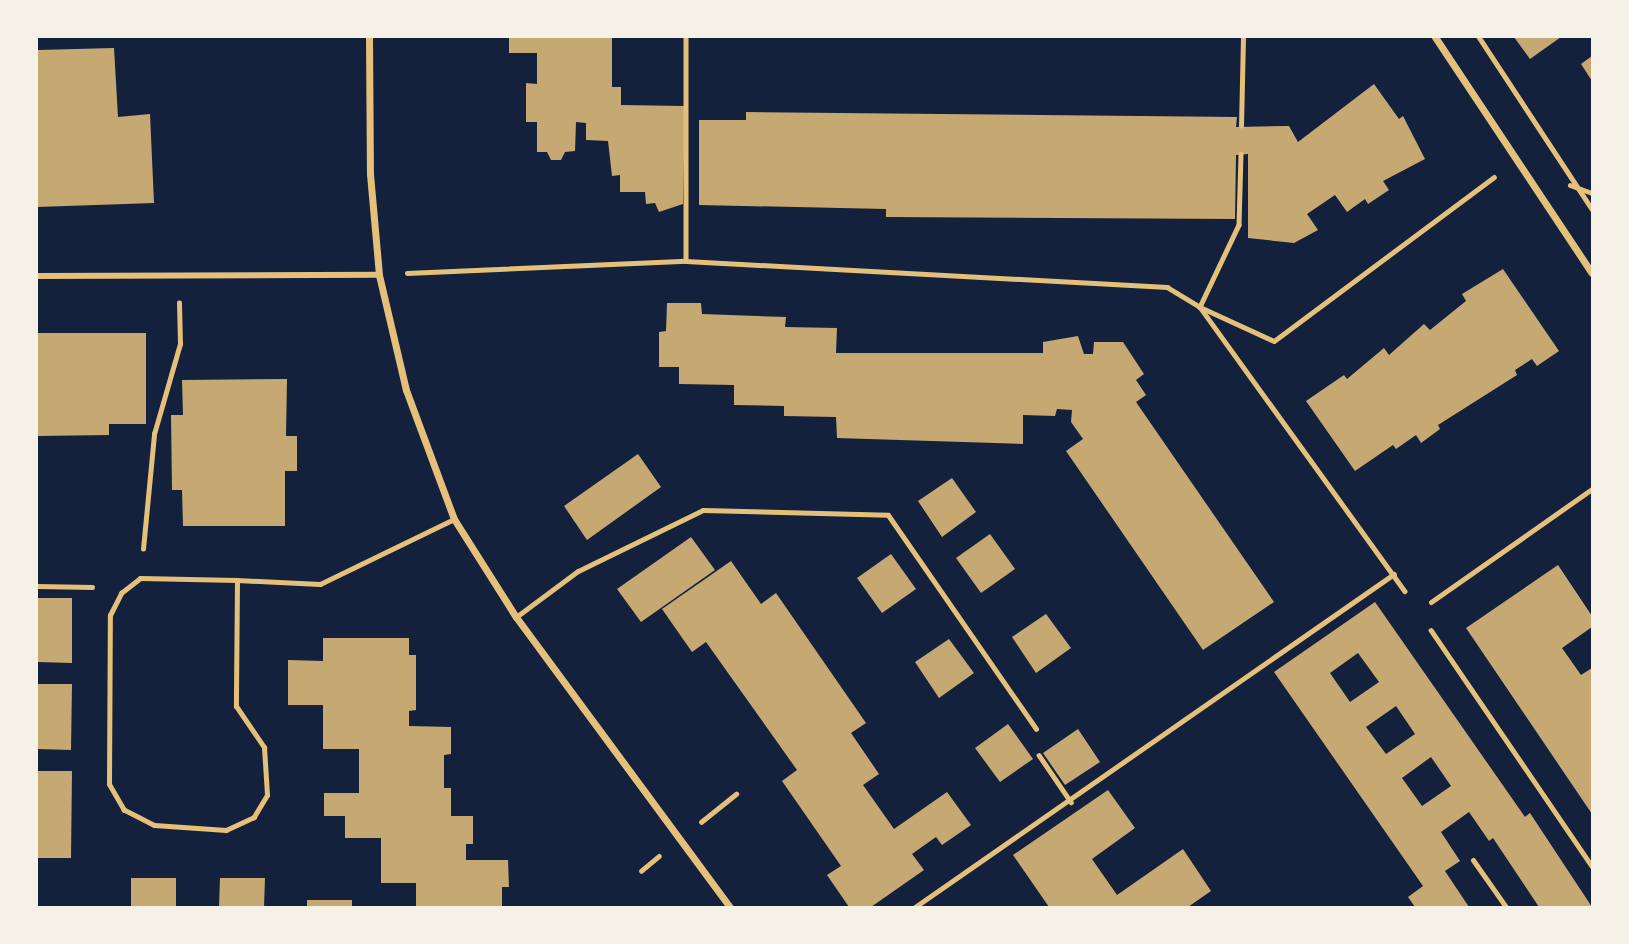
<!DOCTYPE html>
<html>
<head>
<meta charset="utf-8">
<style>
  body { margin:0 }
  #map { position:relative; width:1629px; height:944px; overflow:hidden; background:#14213d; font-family:Inter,sans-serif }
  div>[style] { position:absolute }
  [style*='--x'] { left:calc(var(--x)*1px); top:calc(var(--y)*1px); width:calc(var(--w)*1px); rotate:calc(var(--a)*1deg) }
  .building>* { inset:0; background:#c6a872 }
  .path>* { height:4.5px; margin:-2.25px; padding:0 2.25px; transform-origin:2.25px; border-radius:2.25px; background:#e5c07b }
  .service>* { height:5px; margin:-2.5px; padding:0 2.5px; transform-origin:2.5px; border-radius:2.5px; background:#e5c07b }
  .pedestrian>* { height:6px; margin:-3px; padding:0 3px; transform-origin:3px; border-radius:3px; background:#e5c07b }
  .minor>* { height:7px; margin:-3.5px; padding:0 3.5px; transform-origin:3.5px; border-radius:3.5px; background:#e5c07b }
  span { translate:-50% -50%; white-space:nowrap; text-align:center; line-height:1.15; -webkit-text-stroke:5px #f6f1e7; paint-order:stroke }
  .frame { position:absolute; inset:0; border:38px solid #f6f1e7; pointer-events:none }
</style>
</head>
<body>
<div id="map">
  <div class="building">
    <div style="clip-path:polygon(509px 37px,612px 37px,612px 87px,621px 87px,621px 105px,685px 106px,683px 204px,659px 212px,655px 203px,646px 204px,645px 192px,620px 192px,620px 175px,612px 176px,608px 141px,586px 140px,586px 123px,576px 122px,575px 151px,565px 152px,561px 160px,551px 160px,547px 152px,537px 152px,537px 122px,526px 122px,526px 83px,537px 84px,537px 53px,509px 53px)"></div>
    <div style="clip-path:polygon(1514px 37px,1561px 37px,1530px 59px)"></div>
    <div style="clip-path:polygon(114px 48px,118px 117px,150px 114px,154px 203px,37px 207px,37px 50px)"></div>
    <div style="clip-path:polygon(1592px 56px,1592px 81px,1581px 64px)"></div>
    <div style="clip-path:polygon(1374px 84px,1399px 119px,1403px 116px,1425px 159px,1383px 181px,1389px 190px,1368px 204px,1365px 199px,1347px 212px,1335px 195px,1307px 214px,1318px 230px,1294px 243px,1248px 238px,1248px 154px,1236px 155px,1235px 219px,886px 217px,886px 209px,699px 205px,699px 120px,746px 120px,746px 112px,1237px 117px,1236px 127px,1289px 126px,1298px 142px)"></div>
    <div style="clip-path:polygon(1503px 269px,1559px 351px,1537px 366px,1532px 359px,1515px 370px,1517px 375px,1438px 425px,1440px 429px,1421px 443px,1416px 435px,1396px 449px,1393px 445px,1355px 471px,1306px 401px,1344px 375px,1347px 379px,1384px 348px,1389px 355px,1424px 324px,1430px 330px,1466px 301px,1462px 294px)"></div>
    <div style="clip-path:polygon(667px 303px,701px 303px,702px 314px,786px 317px,785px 327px,837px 328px,836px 353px,1043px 353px,1043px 342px,1078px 336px,1084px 354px,1093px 354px,1094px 342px,1123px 342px,1144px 374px,1136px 380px,1146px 395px,1136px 402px,1274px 602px,1203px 650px,1066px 451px,1083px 439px,1071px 422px,1072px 410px,1057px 409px,1055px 416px,1023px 415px,1023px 444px,837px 438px,836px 417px,784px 416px,784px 406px,734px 405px,734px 385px,679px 384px,679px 367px,659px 367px,659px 332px,666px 331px)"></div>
    <div style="clip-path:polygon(37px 333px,146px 333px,146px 424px,109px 424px,109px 435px,37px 436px)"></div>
    <div style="clip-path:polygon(287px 379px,286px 436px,297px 436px,297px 471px,285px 471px,285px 526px,183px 526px,182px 490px,172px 490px,171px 415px,183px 415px,182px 380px)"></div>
    <div style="clip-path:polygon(638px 454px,661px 487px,587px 540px,564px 506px)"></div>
    <div style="clip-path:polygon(952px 478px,976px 512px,942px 537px,918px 501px)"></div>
    <div style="clip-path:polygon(990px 534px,1015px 569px,981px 593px,956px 558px)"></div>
    <div style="clip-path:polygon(691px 537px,715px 570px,641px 622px,617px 589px)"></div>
    <div style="clip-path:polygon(891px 554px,916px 589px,882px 613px,857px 578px)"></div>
    <div style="clip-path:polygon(731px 561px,761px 604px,776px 593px,866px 723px,851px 733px,879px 774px,863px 785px,894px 829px,947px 792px,971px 825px,942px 845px,936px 837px,912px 854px,924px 870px,871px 907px,849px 907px,827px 875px,841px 866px,782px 781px,797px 770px,706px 642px,692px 652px,662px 609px)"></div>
    <div style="clip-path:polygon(1558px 565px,1592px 616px,1592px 627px,1562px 648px,1581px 675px,1592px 668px,1592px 814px,1466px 628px)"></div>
    <div style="clip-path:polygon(37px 598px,72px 598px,72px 663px,37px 662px)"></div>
    <div style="clip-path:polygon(evenodd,1375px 602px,1525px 817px,1530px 813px,1592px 907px,1539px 907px,1493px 838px,1489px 841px,1469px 812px,1441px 832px,1460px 861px,1445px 871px,1469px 907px,1415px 907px,1408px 897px,1423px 886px,1274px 672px,1375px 602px,1358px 653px,1379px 682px,1350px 702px,1330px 673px,1358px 653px,1375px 602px,1396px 706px,1415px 734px,1386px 754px,1366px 727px,1396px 706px,1375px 602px,1431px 757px,1451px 786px,1422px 806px,1402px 778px,1431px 757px)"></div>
    <div style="clip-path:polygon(1046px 614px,1071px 648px,1036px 673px,1012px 637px)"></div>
    <div style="clip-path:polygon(323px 638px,409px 638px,409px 655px,416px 655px,416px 710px,409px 711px,409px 726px,451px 727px,451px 754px,444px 755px,444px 788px,451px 788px,451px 816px,473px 816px,473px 844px,466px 844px,466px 860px,508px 860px,509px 887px,502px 887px,502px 907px,416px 907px,416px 883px,381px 883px,381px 838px,345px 838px,345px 816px,324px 816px,324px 793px,359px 793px,359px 749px,323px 749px,323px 705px,288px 705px,288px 660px,323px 661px)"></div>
    <div style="clip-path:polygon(949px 639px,974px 673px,939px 698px,915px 662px)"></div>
    <div style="clip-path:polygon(37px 684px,72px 684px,71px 750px,37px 749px)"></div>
    <div style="clip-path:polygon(1008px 724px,1033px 759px,1000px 782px,975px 748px)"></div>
    <div style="clip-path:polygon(1078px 729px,1100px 762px,1065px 785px,1043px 753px)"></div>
    <div style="clip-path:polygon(37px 771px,72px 771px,71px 858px,37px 858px)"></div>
    <div style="clip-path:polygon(1108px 790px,1135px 828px,1092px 859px,1117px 895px,1183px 849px,1211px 891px,1188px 907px,1049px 907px,1013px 855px)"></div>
    <div style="clip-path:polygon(131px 878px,176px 878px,176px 907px,131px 907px)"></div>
    <div style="clip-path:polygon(220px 878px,265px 878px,264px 907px,219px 907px)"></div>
    <div style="clip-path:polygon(307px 900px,352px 900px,352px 907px,307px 907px)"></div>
  </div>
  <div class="path">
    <div style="--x:686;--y:37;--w:224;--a:90"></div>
    <div style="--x:1479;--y:37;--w:206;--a:56.7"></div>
    <div style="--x:1241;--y:126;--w:89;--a:-88.7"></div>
    <div style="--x:1241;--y:154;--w:71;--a:91.6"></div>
    <div style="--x:1239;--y:225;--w:91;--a:115.4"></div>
    <div style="--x:1200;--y:307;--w:81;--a:24.7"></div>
    <div style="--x:1274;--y:341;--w:274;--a:-36.7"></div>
    <div style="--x:1570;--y:185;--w:23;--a:20"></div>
    <div style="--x:407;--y:273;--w:279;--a:-2.5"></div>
    <div style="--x:686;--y:261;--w:482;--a:3.1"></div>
    <div style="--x:1167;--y:287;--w:39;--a:31"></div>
    <div style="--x:1200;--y:307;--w:350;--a:54.2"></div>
    <div style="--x:143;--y:549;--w:116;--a:-84.5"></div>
    <div style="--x:154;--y:434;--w:94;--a:-73.9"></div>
    <div style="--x:180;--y:344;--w:41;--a:-91.4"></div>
    <div style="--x:37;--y:586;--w:55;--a:1"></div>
    <div style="--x:1431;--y:630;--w:286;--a:55.7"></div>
    <div style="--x:1039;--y:755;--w:57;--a:55.8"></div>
    <div style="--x:701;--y:822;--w:45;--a:-38.7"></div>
    <div style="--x:641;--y:871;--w:23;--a:-40"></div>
    <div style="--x:915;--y:907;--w:583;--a:-34.81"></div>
  </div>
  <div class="service">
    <div style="--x:237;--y:580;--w:126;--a:90.5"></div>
    <div style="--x:236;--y:706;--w:50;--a:55.7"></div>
    <div style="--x:264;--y:747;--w:48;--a:86.4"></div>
    <div style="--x:267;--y:795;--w:26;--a:121"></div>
    <div style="--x:254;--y:817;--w:31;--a:155"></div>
    <div style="--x:226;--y:830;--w:72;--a:-176"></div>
    <div style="--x:154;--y:825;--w:34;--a:-153"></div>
    <div style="--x:124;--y:810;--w:30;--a:-120"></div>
    <div style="--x:109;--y:784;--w:169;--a:-89.7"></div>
    <div style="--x:110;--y:615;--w:25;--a:-63"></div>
    <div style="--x:121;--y:593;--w:24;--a:-38"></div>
    <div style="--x:140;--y:578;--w:97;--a:1.2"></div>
    <div style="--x:237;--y:580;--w:83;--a:2.8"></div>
    <div style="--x:320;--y:584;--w:149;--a:-25.9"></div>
    <div style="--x:1431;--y:602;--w:197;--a:-35.1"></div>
    <div style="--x:516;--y:617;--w:77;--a:-36.6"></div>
    <div style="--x:578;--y:571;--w:139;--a:-26"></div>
    <div style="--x:703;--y:510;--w:185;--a:1.5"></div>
    <div style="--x:888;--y:515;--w:260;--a:55.3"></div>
    <div style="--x:1473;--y:860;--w:57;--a:54.9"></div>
  </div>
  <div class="pedestrian">
    <div style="--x:37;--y:276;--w:342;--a:-0.2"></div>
  </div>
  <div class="minor">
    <div style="--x:369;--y:37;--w:137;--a:89.6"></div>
    <div style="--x:370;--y:174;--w:101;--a:84.9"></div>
    <div style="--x:379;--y:275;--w:118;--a:76.8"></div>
    <div style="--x:406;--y:390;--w:138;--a:69.6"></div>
    <div style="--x:454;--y:519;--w:116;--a:57.7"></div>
    <div style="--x:516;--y:617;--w:360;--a:53.6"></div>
    <div style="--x:1435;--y:37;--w:283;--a:56.4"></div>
  </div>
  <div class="frame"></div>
</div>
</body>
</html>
